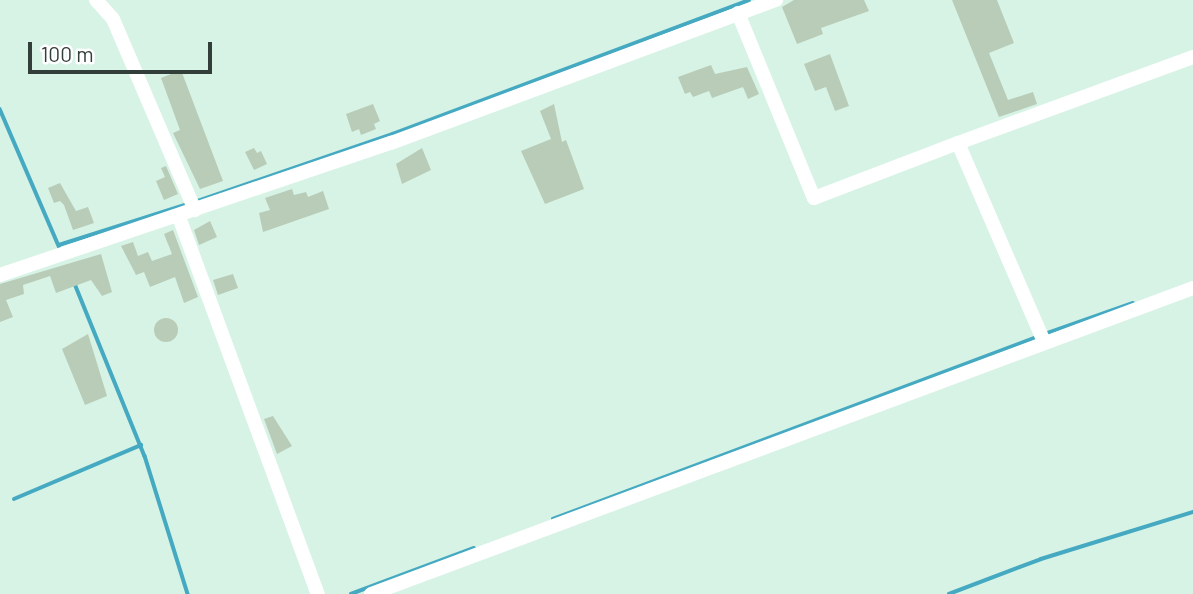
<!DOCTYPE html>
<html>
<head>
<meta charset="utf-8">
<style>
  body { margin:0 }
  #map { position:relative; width:1193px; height:594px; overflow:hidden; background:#d6f3e6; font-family:Barlow,sans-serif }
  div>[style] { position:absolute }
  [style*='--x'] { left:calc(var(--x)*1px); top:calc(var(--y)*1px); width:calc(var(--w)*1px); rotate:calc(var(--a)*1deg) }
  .stream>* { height:3.5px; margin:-1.75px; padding:0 1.75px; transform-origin:1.75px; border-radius:1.75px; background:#44a9c1 }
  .building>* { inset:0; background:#b9ccb7 }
  .round { border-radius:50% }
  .minor>* { height:14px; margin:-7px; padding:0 7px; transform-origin:7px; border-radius:7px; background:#fff }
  span { translate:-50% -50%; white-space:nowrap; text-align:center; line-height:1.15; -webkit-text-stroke:6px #fff; paint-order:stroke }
  .scale { position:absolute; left:28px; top:42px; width:184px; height:32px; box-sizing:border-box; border:4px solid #323e39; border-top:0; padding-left:9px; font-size:21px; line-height:24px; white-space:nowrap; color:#323e39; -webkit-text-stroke:5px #fff; paint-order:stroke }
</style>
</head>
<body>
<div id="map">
  <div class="stream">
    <div style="--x:0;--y:109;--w:151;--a:66.7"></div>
    <div style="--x:195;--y:202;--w:209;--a:-19"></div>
    <div style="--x:393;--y:134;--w:380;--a:-20.6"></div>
    <div style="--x:59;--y:245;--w:135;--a:-17.6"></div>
    <div style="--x:75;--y:284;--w:186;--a:67.9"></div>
    <div style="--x:145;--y:456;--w:145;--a:72.7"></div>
    <div style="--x:1045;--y:334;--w:93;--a:-19.4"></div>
    <div style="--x:14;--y:499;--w:138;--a:-23"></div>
    <div style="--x:553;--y:519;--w:517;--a:-20.61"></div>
    <div style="--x:351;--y:594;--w:131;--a:-20.5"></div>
    <div style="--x:949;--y:594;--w:98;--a:-20.8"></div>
    <div style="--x:1041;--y:559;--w:159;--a:-17.2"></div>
  </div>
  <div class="building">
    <div style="clip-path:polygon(794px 0,864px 0,869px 11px,821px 28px,823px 34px,797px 44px,782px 7px)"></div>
    <div style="clip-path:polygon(952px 0,997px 0,1014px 43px,989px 53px,1008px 100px,1033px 92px,1037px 104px,999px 117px)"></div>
    <div style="clip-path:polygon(830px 54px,849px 106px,835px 111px,826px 87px,815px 91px,804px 64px)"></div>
    <div style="clip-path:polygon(711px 65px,715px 74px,747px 67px,759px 94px,748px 99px,743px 87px,712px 98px,709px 91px,693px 97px,690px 92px,685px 94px,678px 77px)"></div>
    <div style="clip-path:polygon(181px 70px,223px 181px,200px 189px,173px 133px,180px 130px,161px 78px)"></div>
    <div style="clip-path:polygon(373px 104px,380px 121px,374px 124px,376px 129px,361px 135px,359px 129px,352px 132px,346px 114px)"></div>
    <div style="clip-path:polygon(554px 104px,562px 142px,566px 140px,584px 189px,545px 204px,521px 151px,551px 139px,540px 111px)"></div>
    <div style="clip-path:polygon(254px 148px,257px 153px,261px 151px,267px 164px,254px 170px,245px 152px)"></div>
    <div style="clip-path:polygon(422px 148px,431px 170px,402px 184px,396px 164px)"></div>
    <div style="clip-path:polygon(166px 166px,178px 194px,164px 200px,156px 181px,165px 177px,161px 168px)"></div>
    <div style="clip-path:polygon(60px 183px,76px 211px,88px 207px,94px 223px,73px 230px,64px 205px,60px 201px,54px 203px,48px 188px)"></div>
    <div style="clip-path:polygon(292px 189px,294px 195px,306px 192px,308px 197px,323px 191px,329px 209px,263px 232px,259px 213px,270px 210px,265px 198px)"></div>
    <div style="clip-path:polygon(210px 221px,217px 237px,199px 245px,194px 230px)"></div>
    <div style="clip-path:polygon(173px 230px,198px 297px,184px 303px,175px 277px,150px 287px,144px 272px,136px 275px,121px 246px,133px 242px,138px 256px,148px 252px,152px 261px,172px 254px,164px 234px)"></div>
    <div style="clip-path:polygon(101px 254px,112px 292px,102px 296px,91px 280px,56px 293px,50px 276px,23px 285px,24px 294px,6px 300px,13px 317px,0 322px,0 284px)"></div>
    <div style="clip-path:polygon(233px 274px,238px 288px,218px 295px,213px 280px)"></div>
    <div class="round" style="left:154px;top:318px;width:24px;height:24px"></div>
    <div style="clip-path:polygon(88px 334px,107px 396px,85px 405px,62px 349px)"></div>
    <div style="clip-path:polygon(273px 416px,292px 446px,277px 454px,264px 419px)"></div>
  </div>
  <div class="minor">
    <div style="--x:96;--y:0;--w:25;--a:48"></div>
    <div style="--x:113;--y:19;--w:208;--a:66.8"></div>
    <div style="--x:738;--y:13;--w:200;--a:67.7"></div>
    <div style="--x:814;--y:198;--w:154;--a:-20.9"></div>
    <div style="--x:958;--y:143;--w:217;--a:66.6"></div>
    <div style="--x:958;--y:143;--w:250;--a:-20.1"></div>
    <div style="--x:179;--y:217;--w:402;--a:69.8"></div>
    <div style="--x:0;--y:275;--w:413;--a:-18.7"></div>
    <div style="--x:391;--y:143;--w:411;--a:-20.4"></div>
    <div style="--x:371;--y:594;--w:877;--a:-20.42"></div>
  </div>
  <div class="scale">100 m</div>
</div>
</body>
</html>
